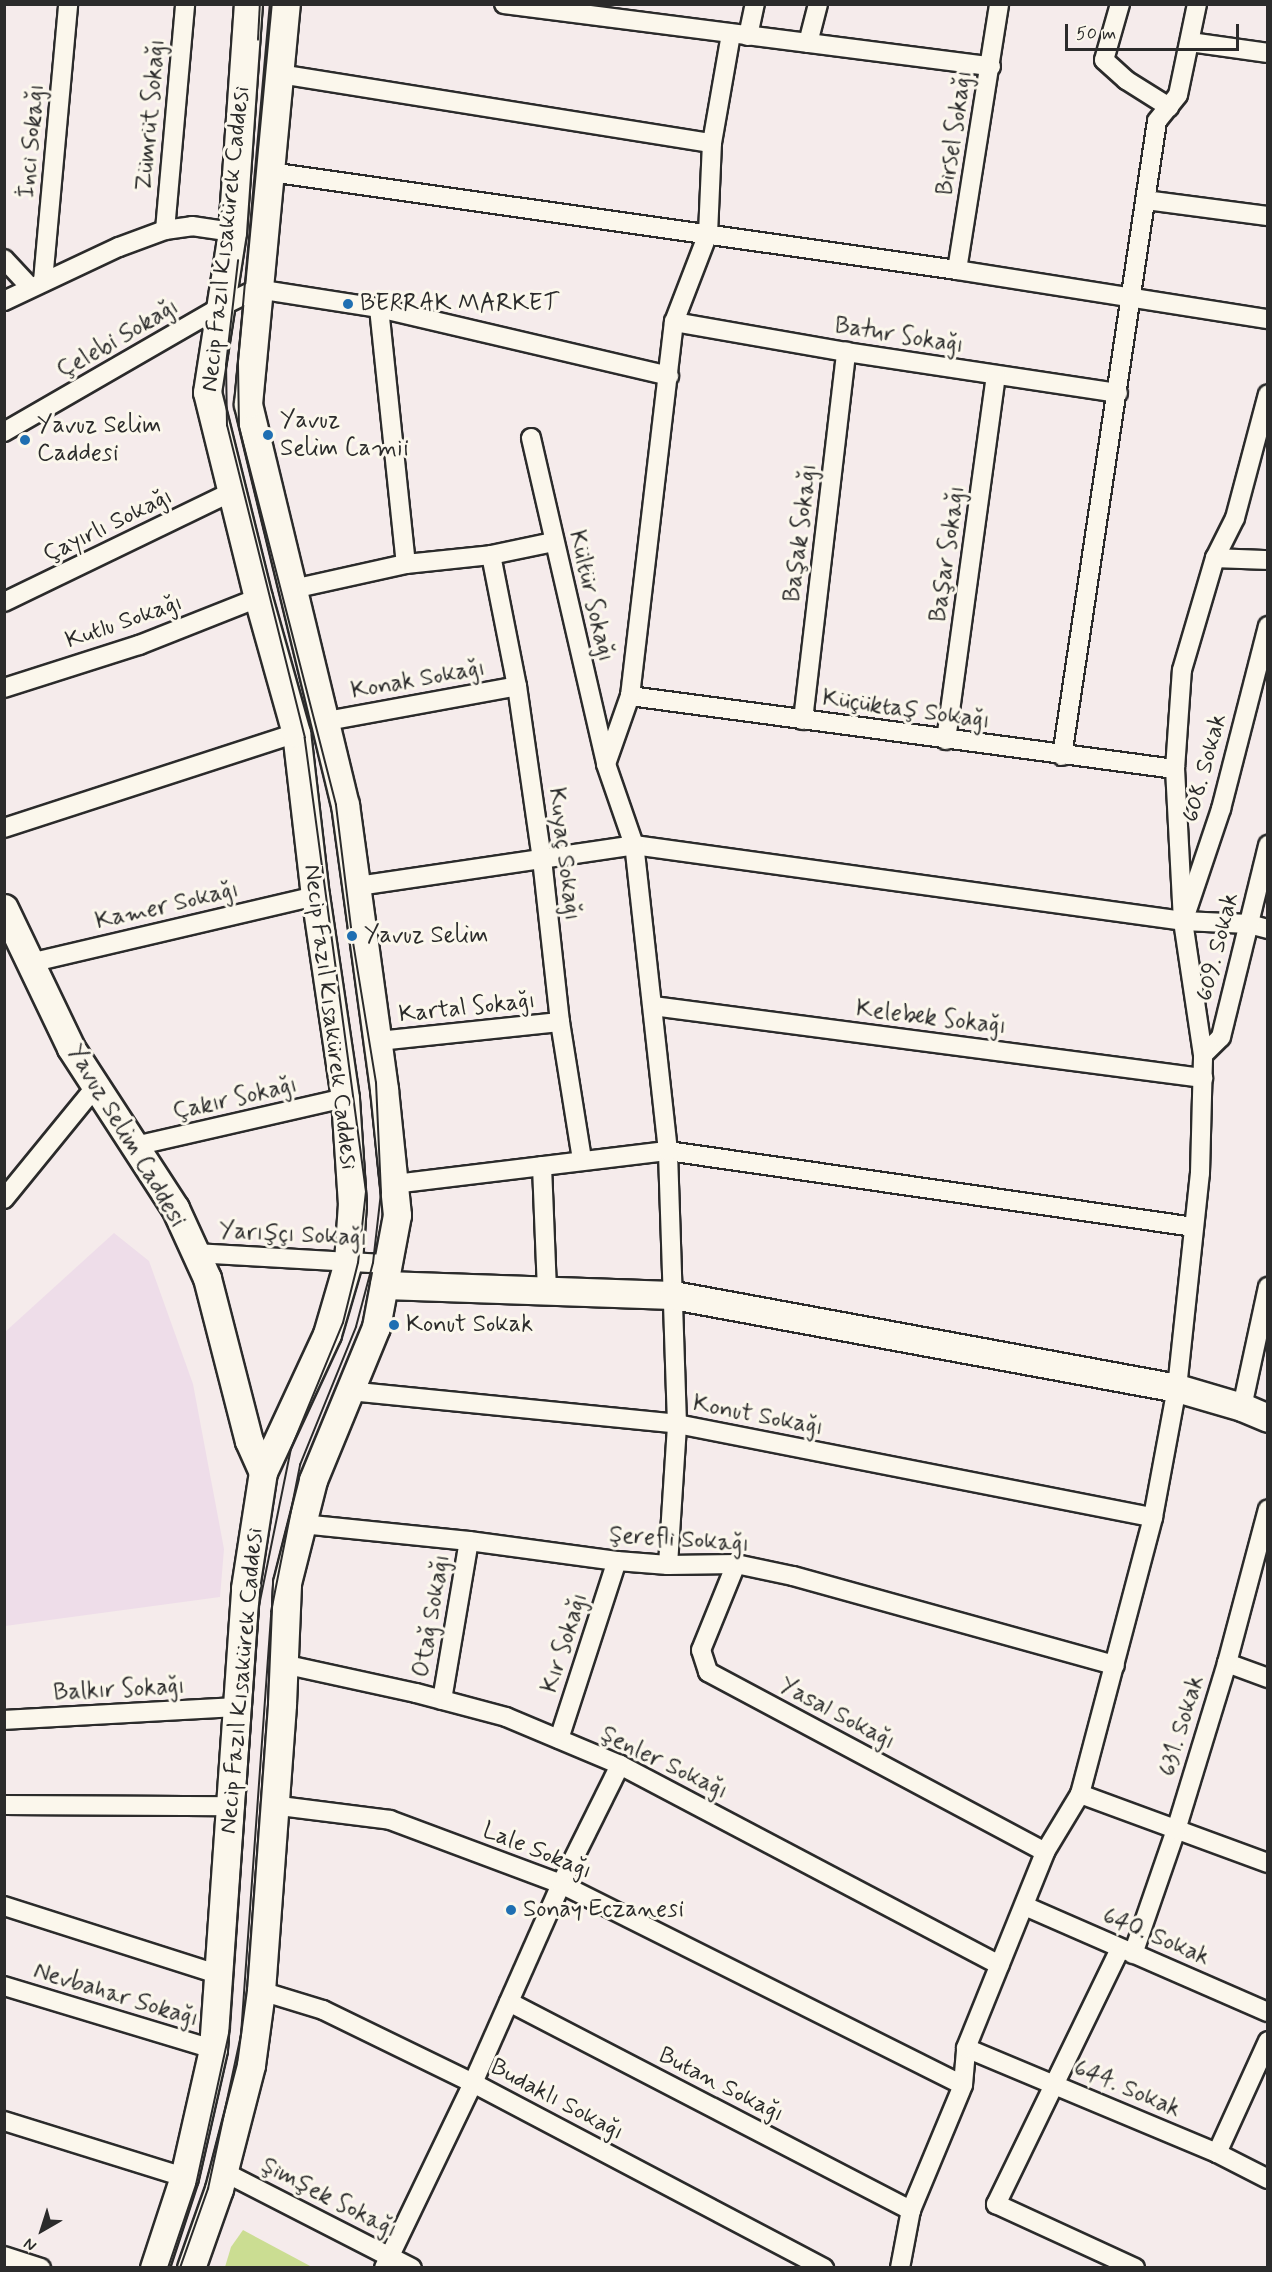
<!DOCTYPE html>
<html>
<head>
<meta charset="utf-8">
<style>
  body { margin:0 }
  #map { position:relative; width:1272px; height:2272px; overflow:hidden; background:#f5ebeb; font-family:Mynerve,sans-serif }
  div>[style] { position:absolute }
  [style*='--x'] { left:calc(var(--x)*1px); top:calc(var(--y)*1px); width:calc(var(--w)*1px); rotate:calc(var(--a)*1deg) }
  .built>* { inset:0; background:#eedde9 }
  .green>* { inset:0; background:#cbdd92 }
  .roads { filter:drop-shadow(2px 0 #2b2b2b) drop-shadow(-2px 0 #2b2b2b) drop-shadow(0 2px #2b2b2b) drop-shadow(0 -2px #2b2b2b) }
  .street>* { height:18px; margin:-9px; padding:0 9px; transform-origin:9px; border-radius:9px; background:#fbf7ec }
  .secondary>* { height:27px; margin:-13.5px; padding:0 13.5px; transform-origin:13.5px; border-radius:13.5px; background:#fbf7ec }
  .tram>* { height:1.5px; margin:-0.75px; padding:0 0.75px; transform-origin:0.75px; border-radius:0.75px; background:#2b2b2b }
  .dots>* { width:16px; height:16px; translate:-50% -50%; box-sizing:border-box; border:3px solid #fbf7ec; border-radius:50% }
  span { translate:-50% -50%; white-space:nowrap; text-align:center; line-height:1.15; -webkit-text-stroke:6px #fbf7ec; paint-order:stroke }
  .street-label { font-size:24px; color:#2b2b2b }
  .poi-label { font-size:24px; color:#2b2b2b }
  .left { translate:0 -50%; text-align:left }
  .frame { position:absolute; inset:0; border:6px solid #2b2b2b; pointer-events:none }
  .north { position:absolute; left:12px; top:2200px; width:60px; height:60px; -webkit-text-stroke:4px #fbf7ec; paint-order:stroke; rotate:219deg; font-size:16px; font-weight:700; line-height:24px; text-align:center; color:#2b2b2b }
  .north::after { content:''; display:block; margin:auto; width:21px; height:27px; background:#2b2b2b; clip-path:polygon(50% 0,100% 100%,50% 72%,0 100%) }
  .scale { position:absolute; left:1065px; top:24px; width:174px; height:27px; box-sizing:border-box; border:3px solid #2b2b2b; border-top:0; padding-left:8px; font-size:18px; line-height:21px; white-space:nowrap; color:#2b2b2b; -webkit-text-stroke:4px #fbf7ec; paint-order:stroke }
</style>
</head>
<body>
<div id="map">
  <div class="built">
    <div style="clip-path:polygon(114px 1233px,149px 1261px,193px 1384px,224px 1549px,220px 1597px,5px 1626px,5px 1332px)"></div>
  </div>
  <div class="green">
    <div style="clip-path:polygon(243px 2230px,312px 2267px,225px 2267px,231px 2247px)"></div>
  </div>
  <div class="roads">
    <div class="street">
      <div style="--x:504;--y:4;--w:491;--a:7.3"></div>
      <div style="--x:1120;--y:4;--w:58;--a:105.9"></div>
      <div style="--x:1104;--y:60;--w:30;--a:42"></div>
      <div style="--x:1126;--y:80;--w:51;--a:32.1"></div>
      <div style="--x:748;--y:36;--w:33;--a:-78"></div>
      <div style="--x:1190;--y:42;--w:79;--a:8"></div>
      <div style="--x:808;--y:43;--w:40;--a:-75.6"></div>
      <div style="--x:280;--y:74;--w:437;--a:9.1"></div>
      <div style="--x:270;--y:172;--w:694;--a:8.12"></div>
      <div style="--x:957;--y:270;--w:315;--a:9"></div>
      <div style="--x:1146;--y:200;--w:123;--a:7.5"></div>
      <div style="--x:165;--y:230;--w:227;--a:-84.9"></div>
      <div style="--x:4;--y:259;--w:38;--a:47"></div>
      <div style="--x:957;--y:270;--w:269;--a:-81"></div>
      <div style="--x:43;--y:281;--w:278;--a:-84.8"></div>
      <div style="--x:4;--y:301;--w:127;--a:-25.2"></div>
      <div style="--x:119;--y:247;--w:49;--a:-20.3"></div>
      <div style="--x:165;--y:230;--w:27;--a:-8"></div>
      <div style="--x:192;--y:226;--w:40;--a:8.5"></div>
      <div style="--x:379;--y:308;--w:257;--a:84"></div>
      <div style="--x:674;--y:322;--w:175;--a:9.9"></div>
      <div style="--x:846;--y:352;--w:275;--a:8.6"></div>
      <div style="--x:4;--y:432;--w:252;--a:-30"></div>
      <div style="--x:222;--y:306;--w:39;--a:-26"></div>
      <div style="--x:257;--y:289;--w:123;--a:8.9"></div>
      <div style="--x:379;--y:308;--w:298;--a:13.2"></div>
      <div style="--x:531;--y:438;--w:334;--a:77"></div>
      <div style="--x:491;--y:555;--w:134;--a:78.8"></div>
      <div style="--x:517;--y:686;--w:175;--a:81.8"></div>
      <div style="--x:542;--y:859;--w:164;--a:83.7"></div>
      <div style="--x:560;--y:1022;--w:140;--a:80.9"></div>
      <div style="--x:1215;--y:558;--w:53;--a:2.2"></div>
      <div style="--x:293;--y:589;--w:116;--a:-12.5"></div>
      <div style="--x:406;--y:564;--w:85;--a:-6"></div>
      <div style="--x:491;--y:555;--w:63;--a:-11.8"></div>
      <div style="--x:4;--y:602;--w:253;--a:-25.8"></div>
      <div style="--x:4;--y:688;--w:142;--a:-17.7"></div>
      <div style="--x:139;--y:645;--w:128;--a:-21.6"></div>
      <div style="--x:630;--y:696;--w:550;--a:7.63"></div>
      <div style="--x:803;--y:720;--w:371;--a:-83.3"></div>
      <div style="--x:327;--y:721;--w:193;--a:-10.4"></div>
      <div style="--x:946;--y:740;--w:368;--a:-82.2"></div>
      <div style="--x:1062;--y:756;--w:642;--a:-81.49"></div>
      <div style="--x:1157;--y:121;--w:33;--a:-51"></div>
      <div style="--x:1178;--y:95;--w:93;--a:-78.2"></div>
      <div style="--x:4;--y:828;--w:307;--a:-18"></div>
      <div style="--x:358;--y:886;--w:279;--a:-8.4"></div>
      <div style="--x:634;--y:845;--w:554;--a:7.88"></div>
      <div style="--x:1183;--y:921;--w:66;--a:2.6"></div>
      <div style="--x:1249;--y:924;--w:20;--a:15"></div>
      <div style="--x:1187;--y:910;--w:107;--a:-71.4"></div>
      <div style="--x:1221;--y:809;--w:189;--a:-75.6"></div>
      <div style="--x:30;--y:963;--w:293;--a:-13.2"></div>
      <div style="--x:653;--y:1006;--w:555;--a:7.46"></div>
      <div style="--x:378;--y:1041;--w:183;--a:-6"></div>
      <div style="--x:1203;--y:1055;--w:25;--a:-45"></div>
      <div style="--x:1221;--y:1037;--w:198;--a:-76.2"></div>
      <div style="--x:135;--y:1146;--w:215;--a:-12.9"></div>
      <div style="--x:542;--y:1166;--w:124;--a:87.7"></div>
      <div style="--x:394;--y:1184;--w:276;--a:-6.9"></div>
      <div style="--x:668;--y:1151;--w:531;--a:8.22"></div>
      <div style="--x:4;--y:1199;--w:146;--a:-50.8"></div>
      <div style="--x:195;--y:1253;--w:193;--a:3.3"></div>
      <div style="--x:349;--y:1391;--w:330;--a:5.7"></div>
      <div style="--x:677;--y:1424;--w:485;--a:11.1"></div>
      <div style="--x:1242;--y:1407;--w:123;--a:-77.8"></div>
      <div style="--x:302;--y:1524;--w:168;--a:5.8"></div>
      <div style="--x:469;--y:1541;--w:149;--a:7.7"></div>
      <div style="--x:617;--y:1561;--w:51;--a:4.5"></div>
      <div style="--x:668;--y:1565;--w:68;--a:-0.8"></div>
      <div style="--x:736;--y:1564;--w:58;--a:11.9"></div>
      <div style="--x:793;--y:1576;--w:334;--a:15.5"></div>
      <div style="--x:736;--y:1564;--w:93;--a:112.1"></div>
      <div style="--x:701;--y:1650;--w:23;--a:72"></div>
      <div style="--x:708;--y:1672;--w:382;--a:28.1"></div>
      <div style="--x:668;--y:1565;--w:141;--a:-86.3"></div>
      <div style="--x:677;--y:1424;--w:273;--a:-91.9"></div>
      <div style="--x:668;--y:1151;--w:308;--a:-96.3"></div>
      <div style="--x:634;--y:845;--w:86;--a:-109.1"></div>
      <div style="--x:606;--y:764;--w:72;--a:-70.6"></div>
      <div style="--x:630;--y:696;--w:377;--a:-83.3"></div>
      <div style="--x:674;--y:322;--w:94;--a:-68.9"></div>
      <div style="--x:708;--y:234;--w:91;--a:-87.5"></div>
      <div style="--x:712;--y:143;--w:111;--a:-80.1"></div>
      <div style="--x:1227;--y:1663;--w:44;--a:20.1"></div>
      <div style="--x:283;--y:1664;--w:136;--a:12.3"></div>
      <div style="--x:416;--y:1693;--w:93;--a:14.9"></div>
      <div style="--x:506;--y:1717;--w:124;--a:22.8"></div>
      <div style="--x:620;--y:1765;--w:429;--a:27.8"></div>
      <div style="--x:442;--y:1700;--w:161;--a:-80.4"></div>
      <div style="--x:4;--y:1720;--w:233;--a:-3.2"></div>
      <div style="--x:559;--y:1739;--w:187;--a:-72"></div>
      <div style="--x:1080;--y:1794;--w:200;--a:20.2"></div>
      <div style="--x:4;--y:1805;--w:226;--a:0.3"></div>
      <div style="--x:272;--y:1805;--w:119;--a:7.2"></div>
      <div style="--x:390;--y:1820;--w:183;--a:20.5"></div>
      <div style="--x:561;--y:1884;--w:449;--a:26.6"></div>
      <div style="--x:4;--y:1906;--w:227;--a:17.7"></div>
      <div style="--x:1025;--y:1906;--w:265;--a:23.6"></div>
      <div style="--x:1120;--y:1949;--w:284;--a:115.9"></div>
      <div style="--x:996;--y:2204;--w:153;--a:24.7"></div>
      <div style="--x:1133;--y:1954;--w:131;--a:-70.9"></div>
      <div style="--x:1176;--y:1830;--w:175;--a:-73"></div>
      <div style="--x:1227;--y:1663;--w:159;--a:-75.1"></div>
      <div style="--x:4;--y:1986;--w:218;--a:16.8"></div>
      <div style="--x:261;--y:1991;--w:65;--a:17"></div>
      <div style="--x:323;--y:2010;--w:167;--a:26"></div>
      <div style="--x:473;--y:2083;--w:397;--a:27.8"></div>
      <div style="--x:509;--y:2002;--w:453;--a:27.4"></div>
      <div style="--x:966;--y:2048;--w:272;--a:22.7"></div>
      <div style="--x:1217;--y:2153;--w:57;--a:27"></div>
      <div style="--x:4;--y:2121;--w:189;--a:17.3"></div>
      <div style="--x:1217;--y:2153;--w:123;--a:-65.5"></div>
      <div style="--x:224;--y:2172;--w:211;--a:27.1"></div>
      <div style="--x:4;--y:2256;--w:39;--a:18"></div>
      <div style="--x:384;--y:2268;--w:205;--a:-64.3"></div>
      <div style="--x:473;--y:2083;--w:218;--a:-66.1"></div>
      <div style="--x:561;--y:1884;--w:133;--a:-63.6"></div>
      <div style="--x:900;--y:2268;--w:59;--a:-79.3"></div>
      <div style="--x:911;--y:2210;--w:135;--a:-67.4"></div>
      <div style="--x:963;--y:2085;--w:37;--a:-85"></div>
      <div style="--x:966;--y:2048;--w:211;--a:-68"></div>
      <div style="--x:1045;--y:1852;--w:68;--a:-58.9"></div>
      <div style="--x:1080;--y:1794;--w:286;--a:-75.2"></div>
      <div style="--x:1153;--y:1517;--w:131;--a:-79.5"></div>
      <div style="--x:1177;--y:1388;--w:216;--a:-83.9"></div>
      <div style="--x:1200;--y:1173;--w:118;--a:-88.5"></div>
      <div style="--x:1203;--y:1055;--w:135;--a:-98.5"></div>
      <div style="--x:1183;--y:921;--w:152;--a:-93"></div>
      <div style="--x:1175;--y:769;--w:99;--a:-86"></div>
      <div style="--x:1182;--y:670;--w:117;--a:-73.6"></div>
      <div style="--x:1215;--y:558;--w:45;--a:-63.4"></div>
      <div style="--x:1235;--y:518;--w:128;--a:-75.1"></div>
    </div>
    <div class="secondary">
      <div style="--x:4;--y:908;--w:155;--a:64.4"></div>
      <div style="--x:71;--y:1048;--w:191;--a:57"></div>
      <div style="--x:175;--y:1208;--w:77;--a:65.4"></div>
      <div style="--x:207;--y:1278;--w:168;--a:75.6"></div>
      <div style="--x:249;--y:1441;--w:34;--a:66"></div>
      <div style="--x:384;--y:1285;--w:289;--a:2"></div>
      <div style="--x:673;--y:1295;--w:513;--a:10.45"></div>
      <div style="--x:1177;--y:1388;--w:68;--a:16.3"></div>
      <div style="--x:1242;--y:1407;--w:28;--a:23"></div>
      <div style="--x:154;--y:2268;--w:96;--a:-71.8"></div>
      <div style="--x:184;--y:2177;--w:131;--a:-77.2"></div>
      <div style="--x:213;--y:2049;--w:462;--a:-86"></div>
      <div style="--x:245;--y:1588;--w:117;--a:-81.2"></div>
      <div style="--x:263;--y:1472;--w:152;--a:-65.1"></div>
      <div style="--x:327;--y:1334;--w:75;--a:-73.7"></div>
      <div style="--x:348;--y:1262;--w:58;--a:-86.1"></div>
      <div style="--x:352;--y:1204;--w:106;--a:-93.8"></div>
      <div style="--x:345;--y:1098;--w:204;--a:-98.4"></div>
      <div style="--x:315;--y:896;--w:164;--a:-96.6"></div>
      <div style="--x:296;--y:733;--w:140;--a:-105.7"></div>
      <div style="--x:258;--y:598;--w:212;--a:-103.9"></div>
      <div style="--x:207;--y:392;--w:162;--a:-81.1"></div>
      <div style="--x:232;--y:232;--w:229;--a:-86"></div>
      <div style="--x:191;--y:2268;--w:84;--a:-70.5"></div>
      <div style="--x:219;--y:2189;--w:128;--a:-75.5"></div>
      <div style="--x:251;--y:2065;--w:75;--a:-82.3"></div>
      <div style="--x:261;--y:1991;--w:288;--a:-85.8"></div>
      <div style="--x:282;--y:1704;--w:121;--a:-87.6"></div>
      <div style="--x:287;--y:1583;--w:106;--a:-75.8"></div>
      <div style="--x:313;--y:1480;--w:165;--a:-67.6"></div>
      <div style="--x:376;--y:1327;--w:114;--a:-79.4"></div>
      <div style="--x:397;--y:1215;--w:127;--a:-95.9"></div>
      <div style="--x:384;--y:1089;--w:287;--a:-97.8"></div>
      <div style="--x:345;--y:805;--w:413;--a:-103.6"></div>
      <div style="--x:248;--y:404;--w:402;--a:-84.6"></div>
    </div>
  </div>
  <div class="tram">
    <div style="--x:258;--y:40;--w:36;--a:-87"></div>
    <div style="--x:168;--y:2268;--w:88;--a:-71.4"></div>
    <div style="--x:196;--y:2185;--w:160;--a:-77.7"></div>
    <div style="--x:230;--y:2029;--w:424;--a:-86.1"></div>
    <div style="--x:259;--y:1606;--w:160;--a:-78.5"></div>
    <div style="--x:291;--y:1449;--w:136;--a:-67.6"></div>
    <div style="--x:343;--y:1323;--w:62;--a:-76"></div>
    <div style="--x:358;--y:1263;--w:71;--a:-83.6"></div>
    <div style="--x:366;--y:1192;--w:458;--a:-97.7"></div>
    <div style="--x:305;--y:738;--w:322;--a:-104"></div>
    <div style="--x:227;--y:426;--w:61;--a:-90.9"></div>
    <div style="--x:226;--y:365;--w:105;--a:-83.4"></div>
    <div style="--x:180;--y:2268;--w:84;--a:-70.5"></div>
    <div style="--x:208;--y:2189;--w:157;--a:-77.9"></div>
    <div style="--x:241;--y:2035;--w:424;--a:-85.9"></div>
    <div style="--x:271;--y:1612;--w:150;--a:-78.8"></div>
    <div style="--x:300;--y:1465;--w:149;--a:-67.9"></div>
    <div style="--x:356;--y:1327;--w:66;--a:-75.1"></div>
    <div style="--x:373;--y:1263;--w:70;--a:-83.5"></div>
    <div style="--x:381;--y:1193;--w:110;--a:-92.6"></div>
    <div style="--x:376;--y:1083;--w:149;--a:-99.3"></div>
    <div style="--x:352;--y:936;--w:132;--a:-97"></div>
    <div style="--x:336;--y:805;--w:389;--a:-104.4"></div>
    <div style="--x:239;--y:428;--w:67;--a:-90.9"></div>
    <div style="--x:238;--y:361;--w:358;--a:-84.9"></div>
  </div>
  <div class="dots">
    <div style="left:348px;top:304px;background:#1f6fb2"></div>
    <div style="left:268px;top:435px;background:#1f6fb2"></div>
    <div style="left:25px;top:440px;background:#1f6fb2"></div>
    <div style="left:352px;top:936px;background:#1f6fb2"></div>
    <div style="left:394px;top:1325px;background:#1f6fb2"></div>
    <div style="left:511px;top:1910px;background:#1f6fb2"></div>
  </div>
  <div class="street-label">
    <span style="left:151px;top:115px;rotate:-85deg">Zümrüt Sokağı</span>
    <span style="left:955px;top:133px;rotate:-81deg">Birsel Sokağı</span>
    <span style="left:32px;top:141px;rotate:-85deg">İnci Sokağı</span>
    <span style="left:226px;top:239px;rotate:-84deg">Necip Fazıl Kısakürek Caddesi</span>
    <span style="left:899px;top:336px;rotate:9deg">Batur Sokağı</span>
    <span style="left:118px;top:339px;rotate:-30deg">Çelebi Sokağı</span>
    <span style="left:108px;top:526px;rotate:-26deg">Çayırlı Sokağı</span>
    <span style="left:801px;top:533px;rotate:-83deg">Başak Sokağı</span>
    <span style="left:948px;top:554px;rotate:-82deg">Başar Sokağı</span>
    <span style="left:591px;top:596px;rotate:77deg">Kültür Sokağı</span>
    <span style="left:124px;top:622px;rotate:-19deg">Kutlu Sokağı</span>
    <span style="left:418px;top:680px;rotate:-10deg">Konak Sokağı</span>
    <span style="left:906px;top:710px;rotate:8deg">Küçüktaş Sokağı</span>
    <span style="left:1205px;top:768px;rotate:-75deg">608. Sokak</span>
    <span style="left:564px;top:854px;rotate:83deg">Kuyaç Sokağı</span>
    <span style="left:167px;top:906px;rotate:-13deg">Kamer Sokağı</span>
    <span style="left:1218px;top:947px;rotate:-76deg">609. Sokak</span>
    <span style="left:467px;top:1008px;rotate:-6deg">Kartal Sokağı</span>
    <span style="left:330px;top:1017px;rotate:83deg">Necip Fazıl Kısakürek Caddesi</span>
    <span style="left:931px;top:1018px;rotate:7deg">Kelebek Sokağı</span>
    <span style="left:235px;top:1099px;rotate:-13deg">Çakır Sokağı</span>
    <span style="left:126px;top:1136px;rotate:59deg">Yavuz Selim Caddesi</span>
    <span style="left:293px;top:1235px;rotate:3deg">Yarışçı Sokağı</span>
    <span style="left:758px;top:1416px;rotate:11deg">Konut Sokağı</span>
    <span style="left:679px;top:1540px;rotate:4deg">Şerefli Sokağı</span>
    <span style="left:432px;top:1616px;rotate:-80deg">Otağ Sokağı</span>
    <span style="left:565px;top:1643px;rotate:-72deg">Kır Sokağı</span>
    <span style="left:242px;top:1681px;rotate:-85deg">Necip Fazıl Kısakürek Caddesi</span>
    <span style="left:119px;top:1690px;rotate:-3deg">Balkır Sokağı</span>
    <span style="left:837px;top:1714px;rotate:28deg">Yasal Sokağı</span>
    <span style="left:1182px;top:1726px;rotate:-73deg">631. Sokak</span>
    <span style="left:664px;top:1763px;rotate:26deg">Şenler Sokağı</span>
    <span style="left:537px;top:1851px;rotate:22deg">Lale Sokağı</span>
    <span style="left:1156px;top:1937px;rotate:23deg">640. Sokak</span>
    <span style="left:116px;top:1995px;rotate:17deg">Nevbahar Sokağı</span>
    <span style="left:721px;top:2085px;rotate:27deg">Butan Sokağı</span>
    <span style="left:1127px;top:2089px;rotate:23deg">644. Sokak</span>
    <span style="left:557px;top:2100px;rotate:28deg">Budaklı Sokağı</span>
    <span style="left:329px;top:2198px;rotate:27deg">Şimşek Sokağı</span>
  </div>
  <div class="poi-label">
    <span class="left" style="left:360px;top:304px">BERRAK MARKET</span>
    <span class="left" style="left:280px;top:435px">Yavuz<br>Selim Camii</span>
    <span class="left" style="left:37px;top:440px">Yavuz Selim<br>Caddesi</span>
    <span class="left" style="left:364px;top:936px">Yavuz Selim</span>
    <span class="left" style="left:406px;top:1325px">Konut Sokak</span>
    <span class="left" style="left:523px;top:1910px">Sonay Eczanesi</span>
  </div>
  <div class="frame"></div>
  <div class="north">N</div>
  <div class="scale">50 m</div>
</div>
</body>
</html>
